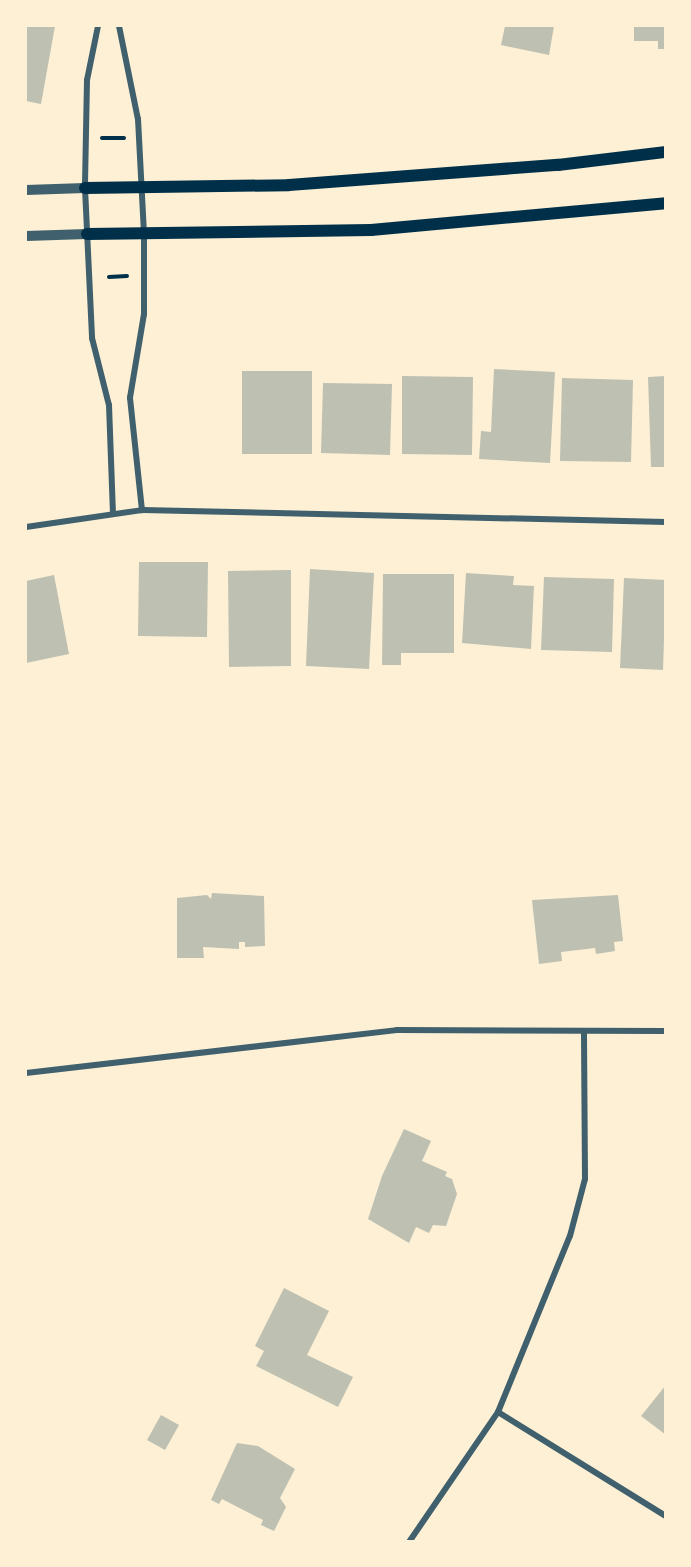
<!DOCTYPE html>
<html>
<head>
<meta charset="utf-8">
<style>
  body { margin:0 }
  #map { position:relative; width:691px; height:1567px; overflow:hidden; background:#fdf0d5; font-family:Barlow,sans-serif }
  div>[style] { position:absolute }
  [style*='--x'] { left:calc(var(--x)*1px); top:calc(var(--y)*1px); width:calc(var(--w)*1px); rotate:calc(var(--a)*1deg) }
  .building>* { inset:0; background:#bec0b2 }
  .path>* { height:4px; margin:-2px; padding:0 2px; transform-origin:2px; border-radius:2px; background:#003049 }
  .minor>* { height:6px; margin:-3px; padding:0 3px; transform-origin:3px; border-radius:3px; background:#3f606c }
  .tertiary>* { height:10px; margin:-5px; padding:0 5px; transform-origin:5px; border-radius:5px; background:#3f606c }
  .secondary>* { height:12px; margin:-6px; padding:0 6px; transform-origin:6px; border-radius:6px; background:#003049 }
  span { translate:-50% -50%; white-space:nowrap; text-align:center; line-height:1.15; -webkit-text-stroke:4.5px #fdf0d5; paint-order:stroke }
  .frame { position:absolute; inset:0; border:27px solid #fdf0d5; pointer-events:none }
</style>
</head>
<body>
<div id="map">
  <div class="building">
    <div style="clip-path:polygon(26px 26px,55px 26px,41px 104px,26px 101px)"></div>
    <div style="clip-path:polygon(505px 26px,554px 26px,549px 55px,501px 45px)"></div>
    <div style="clip-path:polygon(634px 26px,666px 26px,666px 49px,658px 49px,658px 41px,634px 41px)"></div>
    <div style="clip-path:polygon(494px 369px,555px 372px,550px 463px,479px 459px,481px 431px,491px 432px)"></div>
    <div style="clip-path:polygon(242px 371px,312px 371px,312px 454px,242px 454px)"></div>
    <div style="clip-path:polygon(402px 376px,473px 377px,472px 455px,402px 454px)"></div>
    <div style="clip-path:polygon(666px 376px,666px 467px,651px 467px,648px 377px)"></div>
    <div style="clip-path:polygon(562px 378px,633px 380px,631px 462px,560px 461px)"></div>
    <div style="clip-path:polygon(323px 383px,392px 384px,390px 455px,321px 453px)"></div>
    <div style="clip-path:polygon(139px 562px,208px 562px,207px 637px,138px 636px)"></div>
    <div style="clip-path:polygon(310px 569px,374px 573px,369px 669px,306px 666px)"></div>
    <div style="clip-path:polygon(291px 570px,291px 666px,229px 667px,228px 571px)"></div>
    <div style="clip-path:polygon(466px 573px,514px 576px,513px 585px,534px 586px,531px 649px,462px 643px)"></div>
    <div style="clip-path:polygon(383px 574px,454px 574px,454px 653px,401px 653px,401px 665px,382px 665px)"></div>
    <div style="clip-path:polygon(54px 575px,69px 654px,26px 663px,26px 581px)"></div>
    <div style="clip-path:polygon(544px 577px,614px 579px,612px 652px,541px 650px)"></div>
    <div style="clip-path:polygon(624px 578px,666px 580px,663px 670px,620px 668px)"></div>
    <div style="clip-path:polygon(212px 893px,264px 896px,265px 946px,245px 947px,245px 942px,239px 942px,239px 949px,203px 947px,204px 958px,177px 958px,177px 898px,207px 895px,211px 899px)"></div>
    <div style="clip-path:polygon(618px 895px,623px 941px,614px 942px,615px 951px,596px 954px,595px 948px,561px 952px,562px 961px,539px 964px,532px 900px)"></div>
    <div style="clip-path:polygon(404px 1129px,431px 1141px,422px 1161px,447px 1172px,445px 1176px,452px 1179px,457px 1194px,446px 1226px,433px 1225px,429px 1233px,416px 1227px,409px 1243px,368px 1219px,382px 1176px)"></div>
    <div style="clip-path:polygon(284px 1288px,329px 1311px,307px 1355px,353px 1377px,338px 1407px,256px 1366px,264px 1351px,255px 1346px)"></div>
    <div style="clip-path:polygon(666px 1385px,666px 1435px,641px 1416px)"></div>
    <div style="clip-path:polygon(161px 1415px,179px 1425px,165px 1450px,147px 1440px)"></div>
    <div style="clip-path:polygon(237px 1443px,258px 1446px,295px 1469px,280px 1498px,286px 1507px,274px 1531px,261px 1525px,263px 1520px,222px 1499px,219px 1504px,211px 1500px)"></div>
  </div>
  <div class="path">
    <div style="--x:102;--y:138;--w:22;--a:0"></div>
    <div style="--x:109;--y:277;--w:18;--a:-3"></div>
  </div>
  <div class="minor">
    <div style="--x:98;--y:26;--w:55;--a:101.5"></div>
    <div style="--x:87;--y:80;--w:108;--a:91.1"></div>
    <div style="--x:85;--y:188;--w:150;--a:87.3"></div>
    <div style="--x:92;--y:338;--w:69;--a:75.8"></div>
    <div style="--x:109;--y:405;--w:108;--a:87.9"></div>
    <div style="--x:119;--y:26;--w:95;--a:78.5"></div>
    <div style="--x:138;--y:119;--w:116;--a:87"></div>
    <div style="--x:144;--y:235;--w:79;--a:90"></div>
    <div style="--x:144;--y:314;--w:85;--a:99.5"></div>
    <div style="--x:130;--y:398;--w:113;--a:83.9"></div>
    <div style="--x:26;--y:527;--w:117;--a:-8.3"></div>
    <div style="--x:142;--y:510;--w:524;--a:1.31"></div>
    <div style="--x:26;--y:1073;--w:373;--a:-6.6"></div>
    <div style="--x:397;--y:1030;--w:269;--a:0.2"></div>
    <div style="--x:498;--y:1412;--w:198;--a:31.8"></div>
    <div style="--x:409;--y:1542;--w:158;--a:-55.6"></div>
    <div style="--x:498;--y:1412;--w:190;--a:-67.8"></div>
    <div style="--x:570;--y:1236;--w:59;--a:-75.3"></div>
    <div style="--x:585;--y:1179;--w:146;--a:-90.4"></div>
  </div>
  <div class="tertiary">
    <div style="--x:26;--y:190;--w:59;--a:-1.9"></div>
    <div style="--x:26;--y:236;--w:61;--a:-1.9"></div>
  </div>
  <div class="secondary">
    <div style="--x:85;--y:188;--w:204;--a:-0.8"></div>
    <div style="--x:289;--y:185;--w:270;--a:-4.3"></div>
    <div style="--x:558;--y:165;--w:109;--a:-6.9"></div>
    <div style="--x:87;--y:234;--w:284;--a:-0.8"></div>
    <div style="--x:371;--y:230;--w:296;--a:-5.2"></div>
  </div>
  <div class="frame"></div>
</div>
</body>
</html>
